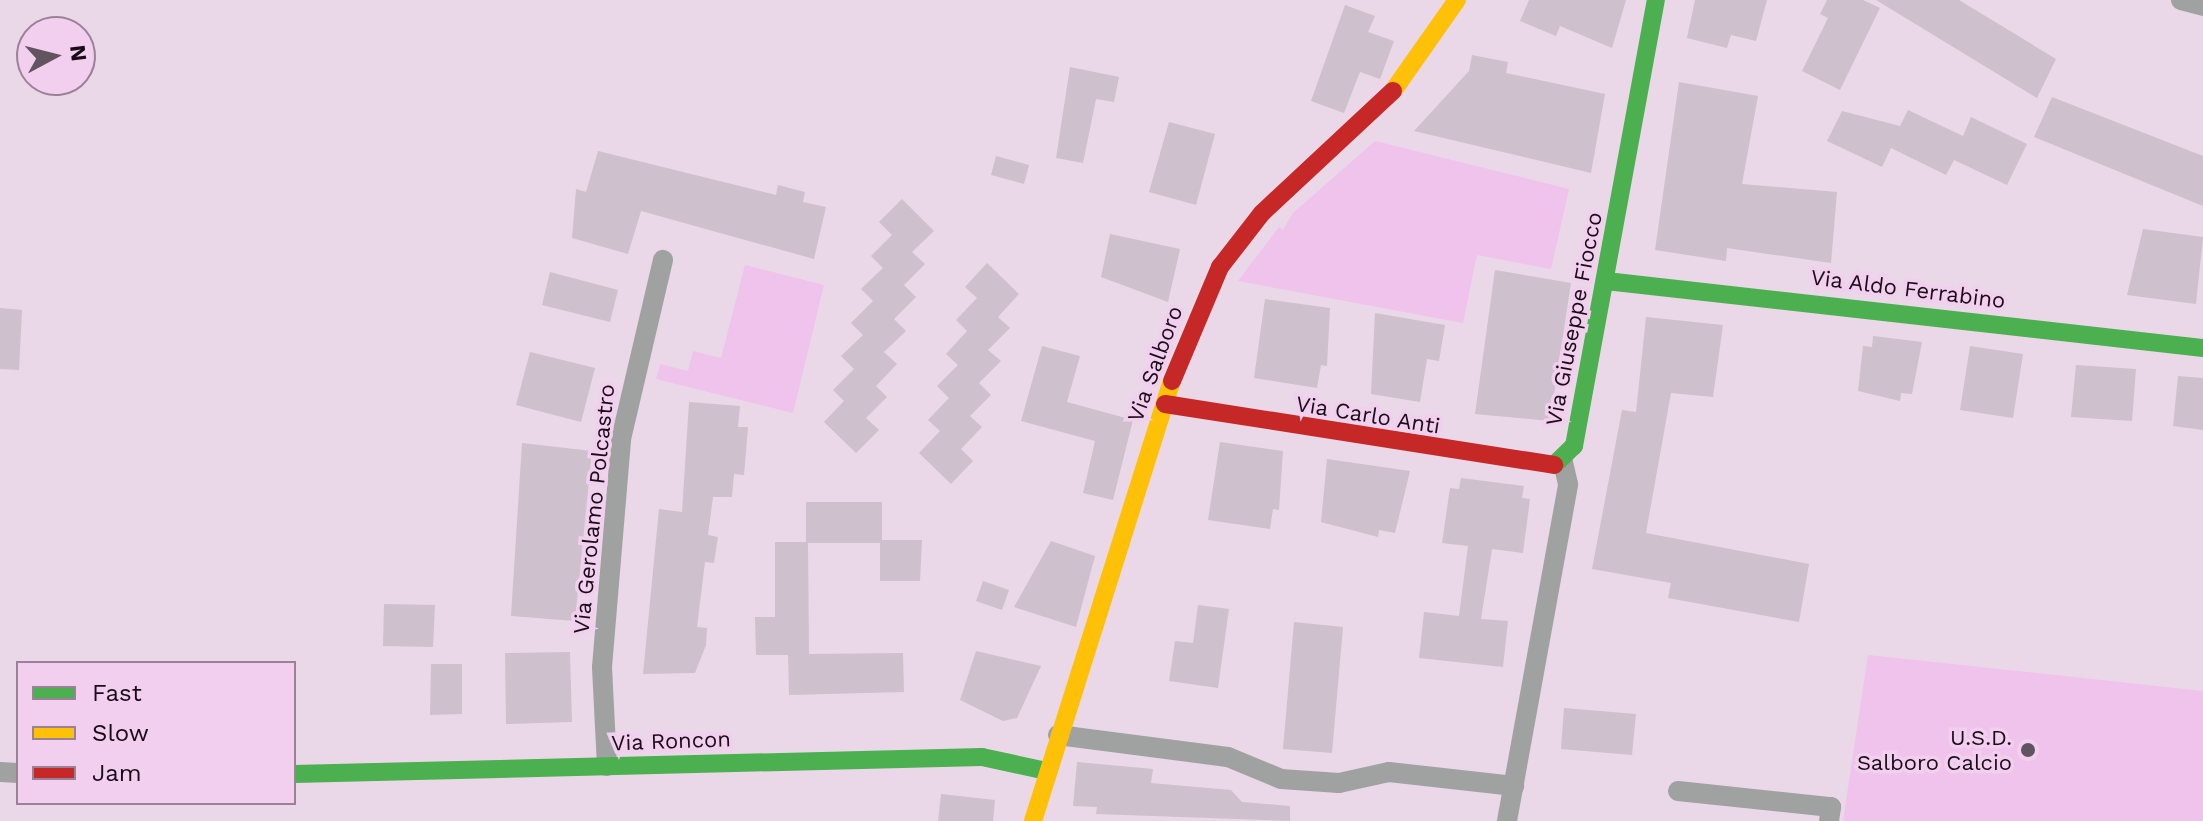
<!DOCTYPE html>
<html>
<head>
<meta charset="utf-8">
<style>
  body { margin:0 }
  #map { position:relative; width:2203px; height:821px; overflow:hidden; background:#ead7e8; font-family:"Work Sans",sans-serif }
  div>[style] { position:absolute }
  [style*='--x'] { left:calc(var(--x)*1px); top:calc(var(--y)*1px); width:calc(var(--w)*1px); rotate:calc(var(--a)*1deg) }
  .green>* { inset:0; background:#efc3eb }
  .building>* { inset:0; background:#cfc0cd }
  .street>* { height:20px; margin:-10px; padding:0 10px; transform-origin:10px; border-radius:10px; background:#a0a2a1 }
  .fast>* { height:18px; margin:-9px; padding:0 9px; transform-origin:9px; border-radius:9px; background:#4caf50 }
  .slow>* { height:18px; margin:-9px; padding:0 9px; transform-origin:9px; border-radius:9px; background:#ffc107 }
  .jam>* { height:18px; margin:-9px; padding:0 9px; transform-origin:9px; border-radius:9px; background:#c62828 }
  .dots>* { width:22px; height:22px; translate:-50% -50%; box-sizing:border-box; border:4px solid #f2cfee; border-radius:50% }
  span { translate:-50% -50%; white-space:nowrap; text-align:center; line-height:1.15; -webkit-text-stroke:7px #f2cfee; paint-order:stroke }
  .street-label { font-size:22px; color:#180c17 }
  .poi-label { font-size:22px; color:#180c17 }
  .right { translate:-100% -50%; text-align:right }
  .legend { position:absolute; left:16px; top:661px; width:280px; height:144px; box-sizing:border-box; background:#f2cfee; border:2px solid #9b8198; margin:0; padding:10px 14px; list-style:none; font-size:24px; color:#180c17 }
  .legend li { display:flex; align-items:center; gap:16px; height:40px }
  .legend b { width:40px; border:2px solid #9b8198 }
  .north { position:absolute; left:16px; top:16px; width:80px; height:80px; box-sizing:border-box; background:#f2cfee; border:2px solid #9b8198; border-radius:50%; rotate:83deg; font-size:22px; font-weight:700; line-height:32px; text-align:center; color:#180c17 }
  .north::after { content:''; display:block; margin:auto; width:28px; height:36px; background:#625360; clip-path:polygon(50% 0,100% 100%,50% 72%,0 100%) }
</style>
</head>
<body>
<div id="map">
  <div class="green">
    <div style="clip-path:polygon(1375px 141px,1569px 189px,1551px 269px,1477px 255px,1463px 323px,1238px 281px,1279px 227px,1283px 230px,1293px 213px)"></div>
    <div style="clip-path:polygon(745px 265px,824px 285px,793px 413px,656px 379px,660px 364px,688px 371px,693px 351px,721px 358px)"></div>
    <div style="clip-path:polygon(1868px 655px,2203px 691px,2203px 821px,1843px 821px)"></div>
  </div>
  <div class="building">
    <div style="clip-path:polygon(1529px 0,1626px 0,1612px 48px,1560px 26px,1556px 36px,1520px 21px)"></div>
    <div style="clip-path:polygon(1695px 0,1767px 0,1756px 41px,1731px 35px,1727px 48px,1687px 38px)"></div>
    <div style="clip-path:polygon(1827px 0,1863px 0,1880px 8px,1840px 90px,1802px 71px,1828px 18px,1820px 14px)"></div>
    <div style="clip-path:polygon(1876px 0,1959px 0,2056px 59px,2037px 98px)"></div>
    <div style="clip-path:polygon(1345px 5px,1375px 16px,1368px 32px,1394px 41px,1380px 79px,1360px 72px,1344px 113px,1311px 101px)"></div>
    <div style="clip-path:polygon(1472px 55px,1508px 62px,1506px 73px,1605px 94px,1591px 173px,1414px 131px,1469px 71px)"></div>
    <div style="clip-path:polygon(1070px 67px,1119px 77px,1114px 102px,1096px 99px,1083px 163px,1056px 158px)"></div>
    <div style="clip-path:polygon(1679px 82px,1758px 96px,1742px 184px,1837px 192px,1831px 263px,1727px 248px,1726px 261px,1655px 250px)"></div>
    <div style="clip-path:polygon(2052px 97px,2203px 156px,2203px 206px,2034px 137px)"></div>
    <div style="clip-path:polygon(1908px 110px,1963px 136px,1971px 117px,2027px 144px,2007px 185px,1954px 160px,1946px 175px,1891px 148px,1882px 167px,1827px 141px,1842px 111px,1900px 126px)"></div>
    <div style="clip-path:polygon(1169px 122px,1215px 134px,1196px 205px,1149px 192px)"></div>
    <div style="clip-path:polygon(598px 151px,776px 195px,778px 185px,805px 192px,803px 202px,826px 207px,814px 259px,641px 211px,628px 254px,572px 238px,576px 189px,586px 192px)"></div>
    <div style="clip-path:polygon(996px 156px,1029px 165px,1024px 184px,991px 175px)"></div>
    <div style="clip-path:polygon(902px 199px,934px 231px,912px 252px,925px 264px,904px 285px,916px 297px,894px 319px,906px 331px,884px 352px,897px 364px,876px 386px,887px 397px,866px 418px,879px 430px,856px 453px,824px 422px,844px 401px,833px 390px,854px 369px,841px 356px,863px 335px,851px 323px,873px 301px,861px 289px,883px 268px,871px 256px,892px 235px,879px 222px)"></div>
    <div style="clip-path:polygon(2143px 229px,2203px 237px,2196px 304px,2127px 295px)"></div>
    <div style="clip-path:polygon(1110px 234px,1180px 249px,1168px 302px,1101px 277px)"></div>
    <div style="clip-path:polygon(987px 263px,1019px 294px,998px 317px,1010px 328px,988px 350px,1001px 361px,979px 383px,991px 395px,970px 416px,982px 427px,961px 449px,973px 461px,951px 484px,919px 453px,940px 431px,928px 420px,949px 398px,937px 386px,958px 365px,946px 354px,967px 331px,956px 320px,977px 298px,965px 287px)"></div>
    <div style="clip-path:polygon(1495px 270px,1571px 283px,1550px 421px,1475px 414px)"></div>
    <div style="clip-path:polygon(550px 272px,618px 290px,610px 322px,542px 305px)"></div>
    <div style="clip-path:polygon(1265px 299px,1330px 308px,1327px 366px,1321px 365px,1317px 388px,1254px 378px)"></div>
    <div style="clip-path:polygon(0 308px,22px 310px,19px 370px,0 369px)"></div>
    <div style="clip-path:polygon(1375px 313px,1445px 325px,1439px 361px,1427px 359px,1420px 402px,1371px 394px)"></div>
    <div style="clip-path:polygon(1646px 317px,1723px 325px,1713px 397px,1671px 393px,1646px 533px,1809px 564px,1799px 622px,1668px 598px,1671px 583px,1592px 569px,1622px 410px,1636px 412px)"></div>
    <div style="clip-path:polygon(1873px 336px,1922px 342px,1912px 394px,1901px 393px,1900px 401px,1858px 391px,1863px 346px,1872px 347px)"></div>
    <div style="clip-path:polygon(1042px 346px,1080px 356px,1067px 402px,1133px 420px,1113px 500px,1083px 493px,1095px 441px,1021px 421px)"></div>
    <div style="clip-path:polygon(1970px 346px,2023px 354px,2013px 418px,1960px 410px)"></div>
    <div style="clip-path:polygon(530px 352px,595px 368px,581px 422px,516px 405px)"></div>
    <div style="clip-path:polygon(2076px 365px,2136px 369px,2132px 421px,2071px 417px)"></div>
    <div style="clip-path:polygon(2178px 376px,2203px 378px,2203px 430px,2173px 426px)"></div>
    <div style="clip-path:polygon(689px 402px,740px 406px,738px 427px,748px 427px,744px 475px,734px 474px,732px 497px,713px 497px,708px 535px,718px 537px,714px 563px,705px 562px,697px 627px,707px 628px,706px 645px,695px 673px,643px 674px,659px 509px,682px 512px)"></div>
    <div style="clip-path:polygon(1220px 442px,1283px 451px,1279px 510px,1273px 509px,1270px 529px,1208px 520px)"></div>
    <div style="clip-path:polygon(522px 443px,592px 451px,575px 621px,511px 616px)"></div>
    <div style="clip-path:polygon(1327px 459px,1410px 471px,1395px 533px,1379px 530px,1378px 537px,1321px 522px)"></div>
    <div style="clip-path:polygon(1461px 478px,1524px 486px,1522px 498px,1530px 499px,1523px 553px,1492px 549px,1481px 619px,1508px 621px,1503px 667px,1419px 658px,1424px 612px,1459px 616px,1468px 546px,1442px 543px,1450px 488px,1459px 489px)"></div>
    <div style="clip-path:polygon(806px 502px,882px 502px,882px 540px,922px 540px,920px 581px,880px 581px,880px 543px,808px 543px,809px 654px,903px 653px,904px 692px,789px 695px,788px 655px,756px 655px,755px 617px,775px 617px,775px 542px,806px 542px)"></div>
    <div style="clip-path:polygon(1051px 541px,1095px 556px,1076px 627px,1014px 607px)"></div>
    <div style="clip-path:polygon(983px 581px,1009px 590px,1002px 610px,976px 601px)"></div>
    <div style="clip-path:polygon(384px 604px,435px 605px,433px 647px,383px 646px)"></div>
    <div style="clip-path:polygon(1198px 605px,1229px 609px,1218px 688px,1169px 681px,1175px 641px,1193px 643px)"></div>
    <div style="clip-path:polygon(1294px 622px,1343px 627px,1332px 753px,1283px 749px)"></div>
    <div style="clip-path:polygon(976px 651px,1041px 666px,1017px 718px,1003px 721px,960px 700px)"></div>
    <div style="clip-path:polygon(570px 652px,572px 722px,506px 724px,505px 653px)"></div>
    <div style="clip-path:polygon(431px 664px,462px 664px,462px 714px,430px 715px)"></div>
    <div style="clip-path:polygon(1564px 708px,1636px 714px,1632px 755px,1561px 749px)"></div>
    <div style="clip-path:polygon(1077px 762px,1153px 769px,1151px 783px,1231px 790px,1242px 802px,1290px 806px,1290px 821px,1096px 814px,1097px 807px,1073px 806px)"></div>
    <div style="clip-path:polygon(941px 794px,995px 800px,993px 821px,938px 821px)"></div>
  </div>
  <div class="street">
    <div style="--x:2181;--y:0;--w:23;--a:15"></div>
    <div style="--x:1058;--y:735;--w:171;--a:7.4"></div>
    <div style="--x:1228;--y:757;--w:57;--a:22.5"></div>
    <div style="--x:1281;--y:779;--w:58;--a:3.9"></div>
    <div style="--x:1339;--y:783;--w:51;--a:-12.4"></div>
    <div style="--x:1389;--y:772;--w:126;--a:6.4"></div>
    <div style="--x:607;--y:766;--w:99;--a:-92.9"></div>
    <div style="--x:602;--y:667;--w:229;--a:-85.2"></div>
    <div style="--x:621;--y:439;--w:184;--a:-76.8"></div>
    <div style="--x:0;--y:772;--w:18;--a:3"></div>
    <div style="--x:1678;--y:791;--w:154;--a:6"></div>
    <div style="--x:1831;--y:807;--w:14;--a:98"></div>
    <div style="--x:1507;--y:821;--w:342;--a:-79.7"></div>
    <div style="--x:1568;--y:484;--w:23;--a:-103"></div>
  </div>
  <div class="fast">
    <div style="--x:1606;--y:281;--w:601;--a:6.4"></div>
    <div style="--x:1554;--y:465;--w:28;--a:-44"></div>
    <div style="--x:1574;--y:446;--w:453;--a:-79.6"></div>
    <div style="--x:294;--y:774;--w:688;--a:-1.42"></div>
    <div style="--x:982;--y:757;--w:66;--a:12.2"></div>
  </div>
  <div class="slow">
    <div style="--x:1393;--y:91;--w:111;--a:-54.9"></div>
    <div style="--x:1033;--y:821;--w:461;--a:-72.5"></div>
  </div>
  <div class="jam">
    <div style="--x:1172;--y:381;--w:124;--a:-67.2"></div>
    <div style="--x:1220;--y:267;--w:68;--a:-52.1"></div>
    <div style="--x:1262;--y:213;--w:179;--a:-43"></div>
    <div style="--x:1165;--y:404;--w:394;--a:8.9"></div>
  </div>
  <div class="dots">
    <div style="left:2028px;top:750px;background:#625360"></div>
  </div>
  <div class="street-label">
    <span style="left:1908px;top:289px;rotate:7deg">Via Aldo Ferrabino</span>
    <span style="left:1574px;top:319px;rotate:-79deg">Via Giuseppe Fiocco</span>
    <span style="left:1155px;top:364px;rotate:-70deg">Via Salboro</span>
    <span style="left:1368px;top:415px;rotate:9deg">Via Carlo Anti</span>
    <span style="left:594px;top:509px;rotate:-84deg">Via Gerolamo Polcastro</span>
    <span style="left:671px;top:741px;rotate:-2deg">Via Roncon</span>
  </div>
  <div class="poi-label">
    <span class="right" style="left:2012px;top:750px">U.S.D.<br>Salboro Calcio</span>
  </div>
  <ul class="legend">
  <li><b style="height:10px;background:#4caf50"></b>Fast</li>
  <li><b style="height:10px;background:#ffc107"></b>Slow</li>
  <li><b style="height:10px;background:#c62828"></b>Jam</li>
  </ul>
  <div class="north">N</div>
</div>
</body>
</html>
